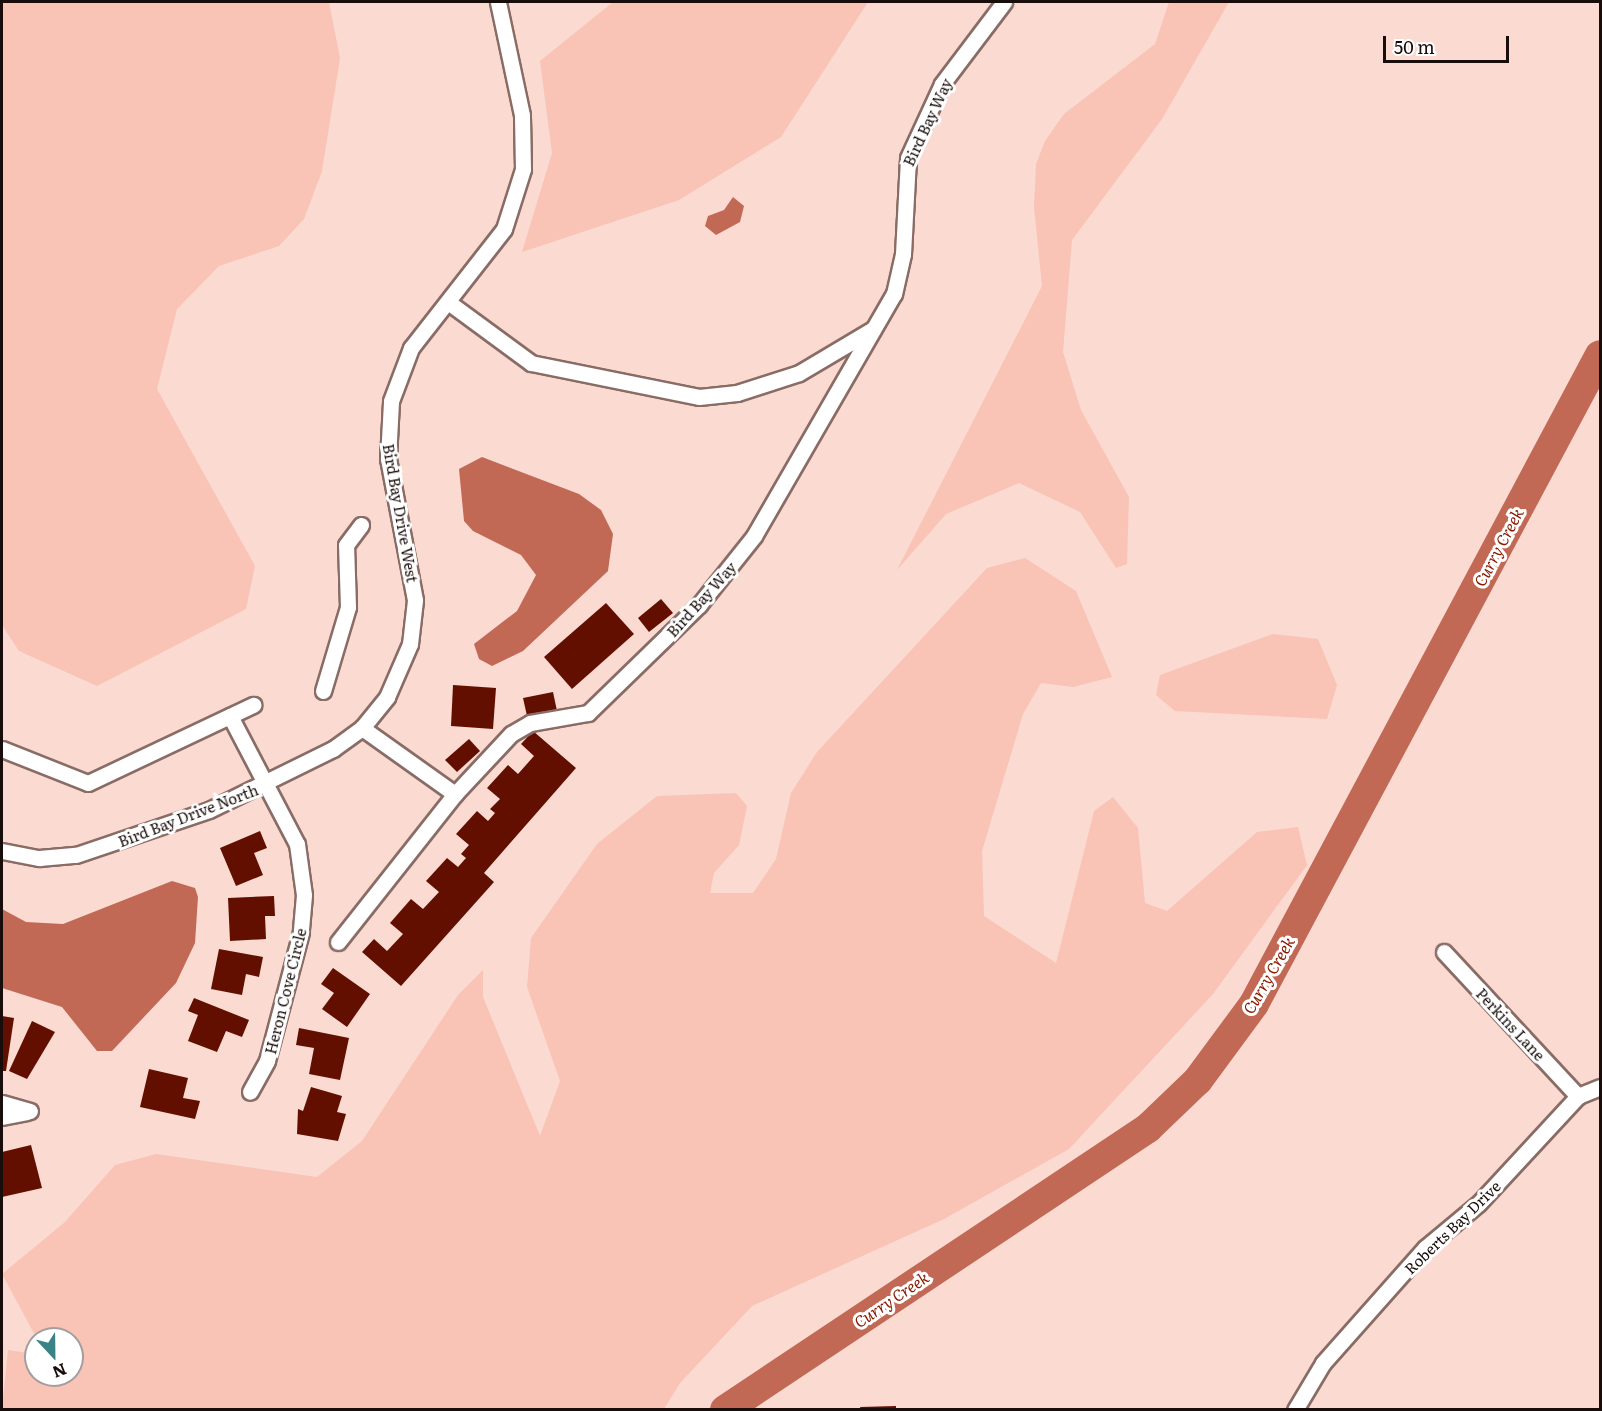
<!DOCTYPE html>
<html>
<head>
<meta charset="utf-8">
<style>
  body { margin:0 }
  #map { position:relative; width:1602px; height:1411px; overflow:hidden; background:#fbdad2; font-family:Literata,serif }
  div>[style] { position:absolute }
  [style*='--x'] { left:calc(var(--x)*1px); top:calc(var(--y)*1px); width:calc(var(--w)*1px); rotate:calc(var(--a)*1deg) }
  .green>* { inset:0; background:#f9c3b6 }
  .water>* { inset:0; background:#c26955 }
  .river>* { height:30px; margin:-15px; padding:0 15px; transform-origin:15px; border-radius:15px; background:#c26955 }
  .building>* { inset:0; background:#620f00 }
  .roads { filter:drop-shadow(2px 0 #896c65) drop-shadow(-2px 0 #896c65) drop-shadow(0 2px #896c65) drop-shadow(0 -2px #896c65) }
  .minor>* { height:15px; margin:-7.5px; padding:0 7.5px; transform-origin:7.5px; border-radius:7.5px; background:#fff }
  span { translate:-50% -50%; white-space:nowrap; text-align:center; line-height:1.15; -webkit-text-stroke:6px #fff; paint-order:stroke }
  .street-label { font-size:15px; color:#180d0b }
  .water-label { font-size:16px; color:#871a00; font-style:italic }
  .frame { position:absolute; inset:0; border:3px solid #180d0b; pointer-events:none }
  .north { position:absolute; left:24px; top:1327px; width:60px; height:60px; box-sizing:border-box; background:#fff; border:2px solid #a39e9d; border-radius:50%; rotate:158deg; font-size:16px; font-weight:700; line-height:24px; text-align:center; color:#180d0b }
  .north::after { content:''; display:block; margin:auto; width:21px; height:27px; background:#398285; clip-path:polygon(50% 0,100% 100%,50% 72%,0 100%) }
  .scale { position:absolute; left:1383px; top:36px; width:126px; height:27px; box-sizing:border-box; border:3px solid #180d0b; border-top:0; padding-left:8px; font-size:18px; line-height:21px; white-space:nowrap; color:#180d0b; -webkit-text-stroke:4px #fff; paint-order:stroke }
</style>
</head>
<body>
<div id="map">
  <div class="green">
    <div style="clip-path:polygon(2px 2px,329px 2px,340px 58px,322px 171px,304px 219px,279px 246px,219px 266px,177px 309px,157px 389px,255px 566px,246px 609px,97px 686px,19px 651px,2px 625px)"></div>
    <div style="clip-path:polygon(613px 2px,868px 2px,781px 137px,679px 200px,522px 252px,552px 153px,540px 61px)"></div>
    <div style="clip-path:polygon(1169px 2px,1229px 2px,1162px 119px,1072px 240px,1063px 352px,1081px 410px,1129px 497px,1127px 564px,1116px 568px,1080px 512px,1019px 483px,946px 514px,897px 570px,1042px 286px,1034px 207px,1036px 164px,1045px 141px,1064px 114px,1155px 44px)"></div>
    <div style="clip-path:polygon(1025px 558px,1076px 591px,1112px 677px,1073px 687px,1041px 683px,1023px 714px,982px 851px,984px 916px,1056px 963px,1094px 811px,1113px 797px,1138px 828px,1145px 903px,1167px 911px,1257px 832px,1298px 827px,1307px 865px,1213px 994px,1069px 1149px,944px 1219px,752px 1306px,680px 1383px,664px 1409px,2px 1409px,8px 1350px,28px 1353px,36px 1375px,72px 1375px,72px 1339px,37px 1339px,2px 1274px,65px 1222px,115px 1165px,156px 1154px,317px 1177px,362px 1141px,458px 995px,483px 970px,483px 997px,540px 1136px,560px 1081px,527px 987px,531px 938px,597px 844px,657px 796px,736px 793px,747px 806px,739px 845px,714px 873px,710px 893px,753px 893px,776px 859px,791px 793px,817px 752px,987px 568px)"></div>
    <div style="clip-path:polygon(1273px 634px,1318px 639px,1337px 685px,1327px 719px,1175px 711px,1156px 695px,1160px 675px)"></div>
  </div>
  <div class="water">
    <div style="clip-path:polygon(733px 197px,744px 206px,740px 222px,716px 235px,705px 226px,708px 216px,724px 210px)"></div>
    <div style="clip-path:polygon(482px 457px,579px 494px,601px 510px,613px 534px,608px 571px,523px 651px,492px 666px,479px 659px,474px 644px,517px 611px,536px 575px,521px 555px,473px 531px,464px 521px,459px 469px)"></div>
    <div style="clip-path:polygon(172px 881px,195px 888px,198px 897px,195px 943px,176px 983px,112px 1051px,97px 1051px,62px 1007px,2px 988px,2px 909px,26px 922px,63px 924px)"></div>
  </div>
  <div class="river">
    <div style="--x:725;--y:1410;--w:508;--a:-33.69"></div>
    <div style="--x:1148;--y:1128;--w:69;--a:-43.8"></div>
    <div style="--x:1198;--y:1080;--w:94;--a:-53.6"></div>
    <div style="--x:1254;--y:1004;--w:735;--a:-61.94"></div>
  </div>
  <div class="building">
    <div style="clip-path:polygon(661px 599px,673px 613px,649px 632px,638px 618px)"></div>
    <div style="clip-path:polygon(606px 603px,634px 634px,572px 689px,544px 657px)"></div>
    <div style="clip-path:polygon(453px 685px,496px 688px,493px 729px,451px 726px)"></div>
    <div style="clip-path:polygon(553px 692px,557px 711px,527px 716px,523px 698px)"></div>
    <div style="clip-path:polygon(533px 731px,576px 768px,484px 873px,494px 882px,401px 986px,362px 952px,374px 939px,387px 951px,403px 934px,390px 923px,411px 899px,423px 909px,439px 892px,426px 881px,447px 858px,458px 867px,466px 858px,461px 854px,469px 845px,456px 834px,477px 811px,488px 821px,495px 813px,490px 809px,500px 799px,487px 788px,508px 765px,518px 774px,534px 756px,521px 744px)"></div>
    <div style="clip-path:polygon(469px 739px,480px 751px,457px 772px,445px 760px)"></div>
    <div style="clip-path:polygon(260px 831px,267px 848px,254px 853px,263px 875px,236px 886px,220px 848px)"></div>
    <div style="clip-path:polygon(274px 896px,275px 916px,265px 916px,266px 939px,230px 941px,228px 898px)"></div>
    <div style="clip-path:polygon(219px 949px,263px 957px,259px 977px,246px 974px,242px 995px,211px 989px)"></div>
    <div style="clip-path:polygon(333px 968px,370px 994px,347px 1027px,322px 1009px,334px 993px,321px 984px)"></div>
    <div style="clip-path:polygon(194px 998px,249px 1020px,242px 1037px,226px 1031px,217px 1052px,188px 1041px,198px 1015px,188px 1011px)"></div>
    <div style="clip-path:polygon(2px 1016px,14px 1018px,6px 1071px,2px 1071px)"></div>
    <div style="clip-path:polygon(32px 1021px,55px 1032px,27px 1079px,9px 1071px)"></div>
    <div style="clip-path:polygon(299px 1028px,349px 1038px,340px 1080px,309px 1074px,314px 1048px,296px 1045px)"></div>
    <div style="clip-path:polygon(149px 1069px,188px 1078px,183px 1098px,200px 1101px,195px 1119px,140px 1107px)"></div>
    <div style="clip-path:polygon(311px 1087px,342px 1096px,337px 1112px,346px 1114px,338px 1141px,297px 1134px,298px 1109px,303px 1111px)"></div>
    <div style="clip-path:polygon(31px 1145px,42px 1188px,2px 1197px,2px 1152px)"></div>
    <div style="clip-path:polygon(896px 1406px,896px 1410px,861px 1410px,860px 1407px)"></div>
  </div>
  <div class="roads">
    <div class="minor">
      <div style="--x:448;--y:302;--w:103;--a:36.3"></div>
      <div style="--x:531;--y:363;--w:171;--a:11.4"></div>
      <div style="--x:699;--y:397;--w:38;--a:-6"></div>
      <div style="--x:737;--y:393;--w:65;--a:-17.9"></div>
      <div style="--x:799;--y:373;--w:86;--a:-30.7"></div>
      <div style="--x:323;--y:691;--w:88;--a:-73.4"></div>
      <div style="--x:348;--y:607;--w:62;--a:-91.8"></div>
      <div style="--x:346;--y:545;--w:25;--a:-53"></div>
      <div style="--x:230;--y:716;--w:144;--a:62.4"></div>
      <div style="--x:297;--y:844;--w:51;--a:82.2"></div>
      <div style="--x:304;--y:895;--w:37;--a:95"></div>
      <div style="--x:301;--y:932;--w:133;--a:104.8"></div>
      <div style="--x:267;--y:1061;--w:35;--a:119"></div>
      <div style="--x:362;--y:728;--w:114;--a:35.4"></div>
      <div style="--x:2;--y:749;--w:92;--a:21.6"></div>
      <div style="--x:88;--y:783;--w:183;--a:-25.3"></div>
      <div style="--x:2;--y:851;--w:38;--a:11"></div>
      <div style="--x:39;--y:858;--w:37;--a:-5"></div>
      <div style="--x:76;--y:855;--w:140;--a:-18.7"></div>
      <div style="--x:209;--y:810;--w:138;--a:-26.2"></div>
      <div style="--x:333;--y:749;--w:36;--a:-36"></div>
      <div style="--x:362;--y:728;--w:40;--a:-51"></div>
      <div style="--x:387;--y:697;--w:58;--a:-66.5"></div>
      <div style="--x:410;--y:644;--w:44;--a:-83.5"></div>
      <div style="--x:415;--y:600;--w:144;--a:-100.8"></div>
      <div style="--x:388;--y:459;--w:58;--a:-87"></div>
      <div style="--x:391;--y:401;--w:57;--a:-69.3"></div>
      <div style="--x:411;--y:348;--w:151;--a:-52"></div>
      <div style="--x:504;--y:229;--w:63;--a:-72.4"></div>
      <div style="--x:523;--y:169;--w:54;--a:-91.1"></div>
      <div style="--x:522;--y:115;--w:116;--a:-102"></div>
      <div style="--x:338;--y:942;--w:189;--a:-51.7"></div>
      <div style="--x:455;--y:794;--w:82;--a:-47"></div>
      <div style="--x:511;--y:734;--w:22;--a:-30"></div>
      <div style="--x:530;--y:723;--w:59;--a:-9.8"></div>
      <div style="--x:588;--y:713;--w:155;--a:-44.2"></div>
      <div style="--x:699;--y:605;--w:88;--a:-51.4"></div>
      <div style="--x:754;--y:536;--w:280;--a:-60"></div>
      <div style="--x:894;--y:294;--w:41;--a:-77.3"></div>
      <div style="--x:903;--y:254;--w:96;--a:-87"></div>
      <div style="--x:908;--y:158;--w:81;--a:-65.3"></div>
      <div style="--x:942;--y:84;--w:103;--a:-52.9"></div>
      <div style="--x:1444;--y:952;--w:197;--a:47.1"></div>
      <div style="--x:2;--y:1103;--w:29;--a:16"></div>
      <div style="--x:2;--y:1117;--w:25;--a:-11"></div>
      <div style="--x:1295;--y:1410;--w:55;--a:-59.2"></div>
      <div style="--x:1323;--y:1363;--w:154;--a:-48.4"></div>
      <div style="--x:1425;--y:1248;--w:70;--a:-39.8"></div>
      <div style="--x:1479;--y:1203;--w:146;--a:-47.2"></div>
      <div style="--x:1578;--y:1096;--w:24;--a:-22"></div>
    </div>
  </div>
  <div class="street-label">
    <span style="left:927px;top:122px;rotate:-65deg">Bird Bay Way</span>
    <span style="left:401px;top:513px;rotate:80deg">Bird Bay Drive West</span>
    <span style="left:701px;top:599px;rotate:-48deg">Bird Bay Way</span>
    <span style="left:188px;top:815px;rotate:-21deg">Bird Bay Drive North</span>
    <span style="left:285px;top:991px;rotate:-76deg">Heron Cove Circle</span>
    <span style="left:1511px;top:1024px;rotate:47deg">Perkins Lane</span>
    <span style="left:1452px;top:1227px;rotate:-44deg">Roberts Bay Drive</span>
  </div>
  <div class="water-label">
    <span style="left:1498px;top:547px;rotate:-62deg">Curry Creek</span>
    <span style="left:1268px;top:975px;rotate:-60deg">Curry Creek</span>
    <span style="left:891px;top:1299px;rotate:-34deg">Curry Creek</span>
  </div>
  <div class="frame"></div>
  <div class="north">N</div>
  <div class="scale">50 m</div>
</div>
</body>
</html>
